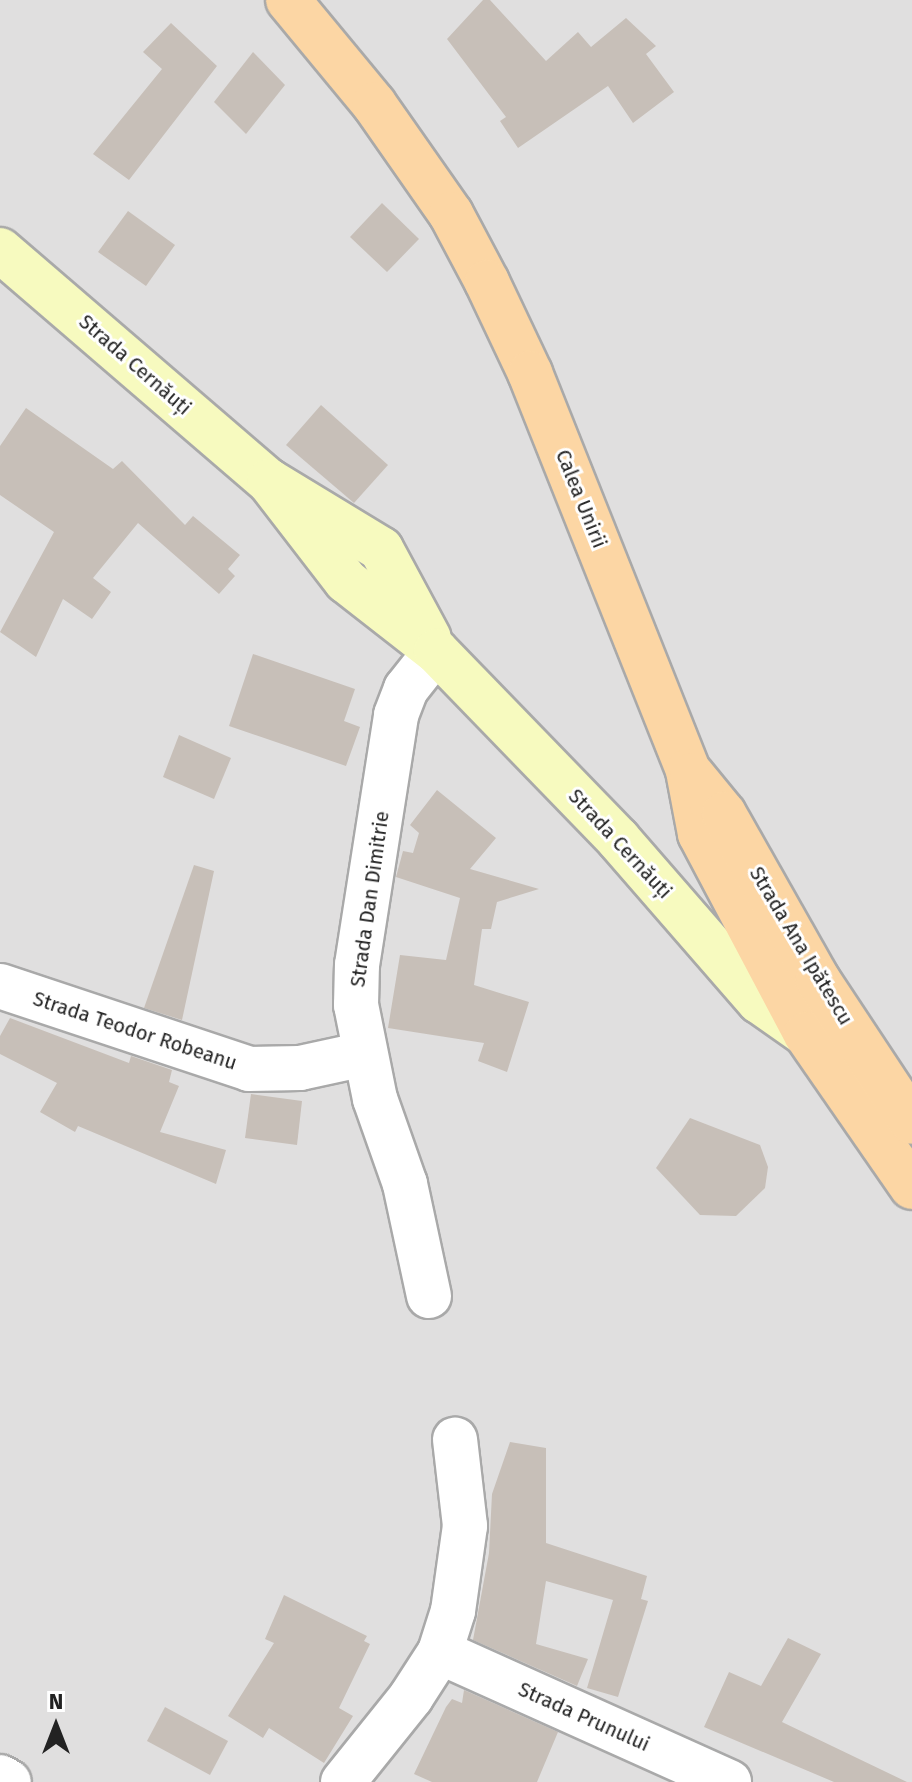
<!DOCTYPE html>
<html>
<head>
<meta charset="utf-8">
<style>
  body { margin:0 }
  #map { position:relative; width:912px; height:1782px; overflow:hidden; background:#f2efe9; font-family:"Fira Sans",sans-serif }
  div>[style] { position:absolute }
  [style*='--x'] { left:calc(var(--x)*1px); top:calc(var(--y)*1px); width:calc(var(--w)*1px); rotate:calc(var(--a)*1deg) }
  .residential>* { inset:0; background:#e0dfdf }
  .building>* { inset:0; background:#c7bfb8 }
  .roads { filter:drop-shadow(2px 0 #a9a9a9) drop-shadow(-2px 0 #a9a9a9) drop-shadow(0 2px #a9a9a9) drop-shadow(0 -2px #a9a9a9) }
  .street>* { height:44px; margin:-22px; padding:0 22px; transform-origin:22px; border-radius:22px; background:#fff }
  .secondary>* { height:44px; margin:-22px; padding:0 22px; transform-origin:22px; border-radius:22px; background:#f7fabf }
  .primary>* { height:44px; margin:-22px; padding:0 22px; transform-origin:22px; border-radius:22px; background:#fcd6a4 }
  span { translate:-50% -50%; white-space:nowrap; text-align:center; line-height:1.15; -webkit-text-stroke:6px #fff; paint-order:stroke }
  .street-label { font-size:20px; color:#222 }
  .north { position:absolute; left:16px; top:1686px; width:80px; height:80px; -webkit-text-stroke:6px #fff; paint-order:stroke; rotate:0deg; font-size:22px; font-weight:700; line-height:32px; text-align:center; color:#222 }
  .north::after { content:''; display:block; margin:auto; width:28px; height:36px; background:#222; clip-path:polygon(50% 0,100% 100%,50% 72%,0 100%) }
</style>
</head>
<body>
<div id="map">
  <div class="residential">
    <div style="clip-path:polygon(0 0,912px 0,912px 1782px,0 1782px)"></div>
  </div>
  <div class="building">
    <div style="clip-path:polygon(483px 0,490px 0,546px 61px,578px 32px,591px 47px,626px 18px,656px 46px,646px 54px,674px 92px,633px 123px,608px 86px,518px 148px,500px 121px,506px 117px,447px 39px)"></div>
    <div style="clip-path:polygon(171px 23px,217px 66px,129px 180px,93px 154px,162px 69px,143px 52px)"></div>
    <div style="clip-path:polygon(253px 52px,285px 85px,246px 134px,214px 102px)"></div>
    <div style="clip-path:polygon(382px 203px,419px 239px,387px 272px,350px 237px)"></div>
    <div style="clip-path:polygon(128px 211px,175px 245px,146px 286px,98px 252px)"></div>
    <div style="clip-path:polygon(321px 405px,388px 465px,354px 503px,286px 445px)"></div>
    <div style="clip-path:polygon(26px 408px,113px 469px,122px 461px,185px 525px,193px 516px,240px 555px,228px 569px,235px 576px,219px 594px,138px 523px,93px 578px,111px 592px,92px 619px,63px 599px,36px 657px,0 632px,54px 532px,0 495px,0 446px)"></div>
    <div style="clip-path:polygon(253px 654px,355px 689px,344px 721px,360px 727px,346px 766px,229px 726px)"></div>
    <div style="clip-path:polygon(179px 735px,231px 758px,214px 799px,163px 777px)"></div>
    <div style="clip-path:polygon(437px 790px,496px 838px,470px 869px,539px 889px,497px 902px,491px 929px,482px 929px,474px 985px,529px 1002px,507px 1072px,478px 1061px,484px 1043px,388px 1028px,400px 955px,446px 960px,460px 898px,396px 877px,403px 851px,413px 853px,419px 833px,410px 825px)"></div>
    <div style="clip-path:polygon(194px 865px,214px 871px,182px 1020px,144px 1008px)"></div>
    <div style="clip-path:polygon(10px 1018px,129px 1063px,131px 1056px,172px 1070px,169px 1082px,179px 1086px,160px 1132px,226px 1150px,216px 1184px,78px 1126px,75px 1132px,40px 1112px,57px 1083px,0 1054px,0 1036px)"></div>
    <div style="clip-path:polygon(251px 1094px,302px 1101px,297px 1145px,245px 1138px)"></div>
    <div style="clip-path:polygon(690px 1118px,760px 1145px,768px 1167px,765px 1188px,736px 1216px,700px 1215px,656px 1168px)"></div>
    <div style="clip-path:polygon(510px 1442px,546px 1448px,546px 1543px,647px 1576px,641px 1599px,648px 1601px,618px 1697px,587px 1688px,613px 1600px,546px 1581px,536px 1644px,588px 1659px,577px 1686px,473px 1640px,489px 1553px,492px 1494px)"></div>
    <div style="clip-path:polygon(284px 1595px,367px 1636px,364px 1641px,370px 1644px,339px 1708px,353px 1716px,324px 1763px,269px 1728px,263px 1738px,228px 1716px,274px 1643px,265px 1639px)"></div>
    <div style="clip-path:polygon(788px 1638px,821px 1654px,782px 1722px,907px 1782px,834px 1782px,704px 1727px,729px 1672px,761px 1686px)"></div>
    <div style="clip-path:polygon(464px 1690px,558px 1732px,537px 1782px,432px 1782px,414px 1774px,446px 1707px,452px 1699px,462px 1703px)"></div>
    <div style="clip-path:polygon(165px 1707px,228px 1741px,210px 1775px,147px 1741px)"></div>
  </div>
  <div class="roads">
    <div class="street">
      <div style="--x:0;--y:986;--w:262;--a:18.4"></div>
      <div style="--x:249;--y:1069;--w:51;--a:-1.1"></div>
      <div style="--x:300;--y:1068;--w:66;--a:-12.2"></div>
      <div style="--x:429;--y:1296;--w:115;--a:-102.1"></div>
      <div style="--x:405;--y:1184;--w:90;--a:-109.4"></div>
      <div style="--x:375;--y:1099;--w:96;--a:-101.4"></div>
      <div style="--x:356;--y:1005;--w:40;--a:-88.6"></div>
      <div style="--x:357;--y:965;--w:253;--a:-81.1"></div>
      <div style="--x:396;--y:715;--w:28;--a:-69"></div>
      <div style="--x:406;--y:689;--w:48;--a:-51.7"></div>
      <div style="--x:440;--y:1652;--w:317;--a:24.2"></div>
      <div style="--x:0;--y:1777;--w:10;--a:29"></div>
      <div style="--x:343;--y:1782;--w:109;--a:-51.3"></div>
      <div style="--x:411;--y:1697;--w:54;--a:-57.2"></div>
      <div style="--x:440;--y:1652;--w:43;--a:-72.4"></div>
      <div style="--x:453;--y:1611;--w:86;--a:-82"></div>
      <div style="--x:465;--y:1526;--w:87;--a:-96.6"></div>
    </div>
    <div class="secondary">
      <div style="--x:0;--y:250;--w:355;--a:40.7"></div>
      <div style="--x:269;--y:481;--w:131;--a:31.3"></div>
      <div style="--x:381;--y:549;--w:101;--a:61.7"></div>
      <div style="--x:269;--y:481;--w:126;--a:52.4"></div>
      <div style="--x:346;--y:581;--w:114;--a:37.9"></div>
      <div style="--x:436;--y:651;--w:262;--a:45.9"></div>
      <div style="--x:618;--y:839;--w:215;--a:49"></div>
      <div style="--x:759;--y:1001;--w:57;--a:35.1"></div>
    </div>
    <div class="primary">
      <div style="--x:288;--y:0;--w:135;--a:50.4"></div>
      <div style="--x:374;--y:104;--w:134;--a:55"></div>
      <div style="--x:451;--y:214;--w:77;--a:62.1"></div>
      <div style="--x:487;--y:282;--w:101;--a:64.7"></div>
      <div style="--x:530;--y:373;--w:428;--a:68.3"></div>
      <div style="--x:688;--y:771;--w:64;--a:79.2"></div>
      <div style="--x:700;--y:834;--w:226;--a:62.1"></div>
      <div style="--x:806;--y:1034;--w:186;--a:55.3"></div>
      <div style="--x:692;--y:775;--w:50;--a:50.6"></div>
      <div style="--x:724;--y:814;--w:191;--a:60.5"></div>
      <div style="--x:818;--y:980;--w:170;--a:56.5"></div>
    </div>
  </div>
  <div class="street-label">
    <span style="left:135px;top:365px;rotate:41deg">Strada Cernăuți</span>
    <span style="left:581px;top:499px;rotate:68deg">Calea Unirii</span>
    <span style="left:620px;top:844px;rotate:47deg">Strada Cernăuți</span>
    <span style="left:370px;top:899px;rotate:-82deg">Strada Dan Dimitrie</span>
    <span style="left:801px;top:946px;rotate:59deg">Strada Ana Ipătescu</span>
    <span style="left:135px;top:1031px;rotate:18deg">Strada Teodor Robeanu</span>
    <span style="left:584px;top:1717px;rotate:24deg">Strada Prunului</span>
  </div>
  <div class="north">N</div>
</div>
</body>
</html>
